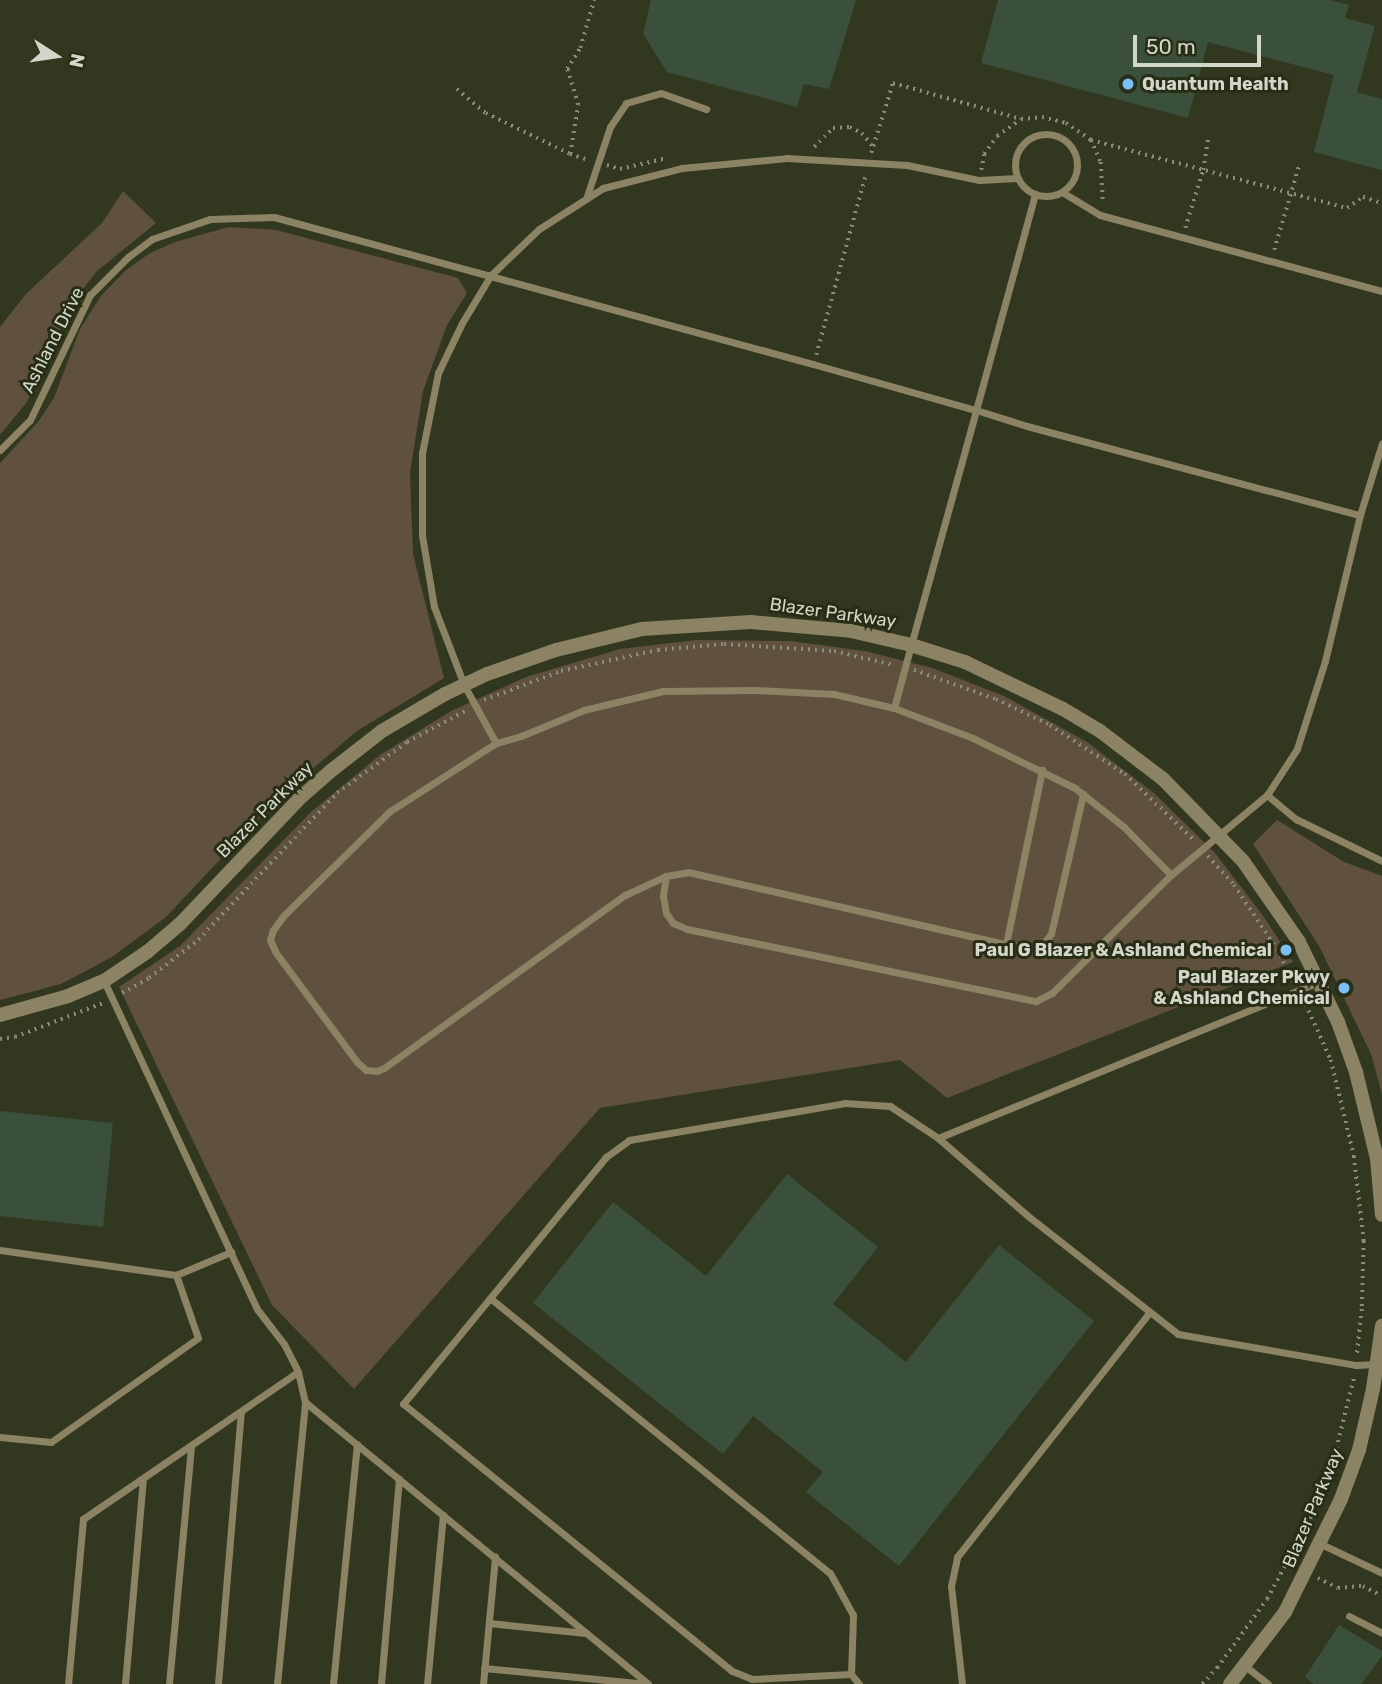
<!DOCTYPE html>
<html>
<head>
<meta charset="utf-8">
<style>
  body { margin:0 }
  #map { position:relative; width:1382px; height:1684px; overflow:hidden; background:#323820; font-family:Rubik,sans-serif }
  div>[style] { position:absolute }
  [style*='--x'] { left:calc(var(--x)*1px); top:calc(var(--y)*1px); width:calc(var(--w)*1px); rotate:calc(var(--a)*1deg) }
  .green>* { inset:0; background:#60503e }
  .building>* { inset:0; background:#3a503b }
  .path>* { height:3.5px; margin-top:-1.75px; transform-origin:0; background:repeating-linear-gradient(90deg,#898d7b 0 2px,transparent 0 7px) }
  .service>* { height:7px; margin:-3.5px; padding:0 3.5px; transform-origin:3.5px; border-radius:3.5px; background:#8b8363 }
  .service>.ring { margin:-3.5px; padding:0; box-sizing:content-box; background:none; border:7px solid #8b8363; border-radius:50% }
  .tertiary>* { height:14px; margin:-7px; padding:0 7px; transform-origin:7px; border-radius:7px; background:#8b8363 }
  .dots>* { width:19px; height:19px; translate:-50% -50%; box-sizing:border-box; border:4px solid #282e16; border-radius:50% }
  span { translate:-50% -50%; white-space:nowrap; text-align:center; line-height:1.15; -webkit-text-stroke:6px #282e16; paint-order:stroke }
  .poi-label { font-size:18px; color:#d3d7c9; font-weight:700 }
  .left { translate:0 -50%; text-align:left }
  .right { translate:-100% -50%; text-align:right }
  .street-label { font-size:18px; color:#d3d7c9 }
  .north { position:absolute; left:21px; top:21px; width:70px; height:70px; -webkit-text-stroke:5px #282e16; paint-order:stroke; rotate:102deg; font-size:19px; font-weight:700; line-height:28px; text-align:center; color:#d3d7c9 }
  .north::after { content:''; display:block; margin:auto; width:24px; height:32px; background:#d3d7c9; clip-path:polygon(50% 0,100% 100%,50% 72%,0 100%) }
  .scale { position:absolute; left:1133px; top:35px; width:128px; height:32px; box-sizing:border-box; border:4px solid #d3d7c9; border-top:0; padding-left:9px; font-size:21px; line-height:24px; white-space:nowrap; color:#d3d7c9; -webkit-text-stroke:5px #282e16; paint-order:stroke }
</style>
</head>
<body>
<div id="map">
  <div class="green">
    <div style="clip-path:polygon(123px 191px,156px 223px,96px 272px,74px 301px,27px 402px,0 435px,0 327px,26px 294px,102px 223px)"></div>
    <div style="clip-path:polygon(229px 227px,276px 230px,458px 278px,467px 293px,447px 325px,423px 391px,410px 473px,413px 554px,444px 678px,357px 731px,277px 799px,166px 917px,112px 957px,61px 984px,0 1000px,0 463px,38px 422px,54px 398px,80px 329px,101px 296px,126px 270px,150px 253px,175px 242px)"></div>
    <div style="clip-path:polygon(696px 640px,790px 641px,865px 651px,932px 668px,1004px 696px,1087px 742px,1155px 794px,1215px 853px,1264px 917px,1293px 962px,947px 1098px,900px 1060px,600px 1108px,354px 1389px,272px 1305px,119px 987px,180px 946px,311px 812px,380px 755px,451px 711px,526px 677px,620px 649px)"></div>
    <div style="clip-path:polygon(1277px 820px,1344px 862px,1382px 876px,1382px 1094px,1371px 1054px,1319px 946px,1253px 844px)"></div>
  </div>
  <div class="building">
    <div style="clip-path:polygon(651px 0,856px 0,829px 89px,804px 84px,797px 107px,667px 72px,643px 34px)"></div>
    <div style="clip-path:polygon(998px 0,1329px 0,1349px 5px,1345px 18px,1375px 26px,1357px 92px,1382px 99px,1382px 170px,1314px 152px,1334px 75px,1208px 42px,1188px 118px,981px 63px)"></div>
    <div style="clip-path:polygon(0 1111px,113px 1123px,103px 1227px,0 1216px)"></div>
    <div style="clip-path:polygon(787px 1174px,878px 1247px,833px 1304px,906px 1362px,999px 1245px,1094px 1321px,899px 1566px,806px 1492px,823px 1472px,753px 1416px,723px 1454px,533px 1303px,613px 1202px,706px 1276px)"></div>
    <div style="clip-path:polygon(1339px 1625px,1382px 1651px,1382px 1656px,1361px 1684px,1314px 1684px,1305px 1677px)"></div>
  </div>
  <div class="path">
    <div style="--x:457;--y:89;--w:38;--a:40"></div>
    <div style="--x:486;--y:113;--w:93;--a:26"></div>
    <div style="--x:570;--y:154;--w:20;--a:18"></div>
    <div style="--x:1091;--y:140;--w:24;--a:66"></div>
    <div style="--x:1101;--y:162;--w:40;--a:87.1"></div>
    <div style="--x:814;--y:147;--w:27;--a:-45"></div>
    <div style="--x:833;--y:128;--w:17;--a:-3"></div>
    <div style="--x:850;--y:127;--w:13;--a:27"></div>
    <div style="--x:862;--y:133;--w:18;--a:52"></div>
    <div style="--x:871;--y:153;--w:73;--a:-72.6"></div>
    <div style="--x:893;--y:83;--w:133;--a:15.7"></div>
    <div style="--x:1021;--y:119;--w:21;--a:-5"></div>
    <div style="--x:1042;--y:117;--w:25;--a:14"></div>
    <div style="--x:1066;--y:123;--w:30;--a:34"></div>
    <div style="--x:1091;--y:140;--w:265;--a:14.9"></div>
    <div style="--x:1347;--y:208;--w:19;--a:-35"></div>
    <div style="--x:1363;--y:197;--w:20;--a:18"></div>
    <div style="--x:570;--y:154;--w:50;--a:-80.7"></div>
    <div style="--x:578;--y:105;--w:38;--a:-107"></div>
    <div style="--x:567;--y:69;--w:25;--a:-58"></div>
    <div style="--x:580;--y:48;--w:50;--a:-73.7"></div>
    <div style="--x:607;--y:165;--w:14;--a:17"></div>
    <div style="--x:620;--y:169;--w:48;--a:-13.2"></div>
    <div style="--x:981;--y:170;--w:16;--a:-79"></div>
    <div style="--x:984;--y:154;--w:22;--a:-54"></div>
    <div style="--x:997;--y:136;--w:29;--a:-35"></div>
    <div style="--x:1185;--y:228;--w:61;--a:-72.8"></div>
    <div style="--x:1203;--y:170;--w:32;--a:-81"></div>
    <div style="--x:1274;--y:250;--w:89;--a:-73.6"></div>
    <div style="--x:816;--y:355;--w:188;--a:-74.6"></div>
    <div style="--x:914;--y:670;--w:87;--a:19.5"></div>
    <div style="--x:996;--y:699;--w:60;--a:25.7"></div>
    <div style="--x:1050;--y:725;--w:90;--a:33.2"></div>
    <div style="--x:1125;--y:774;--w:95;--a:43.7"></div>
    <div style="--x:484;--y:700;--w:82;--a:-20.6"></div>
    <div style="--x:561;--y:671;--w:99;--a:-12.2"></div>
    <div style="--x:658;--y:650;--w:66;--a:-5.2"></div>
    <div style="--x:724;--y:644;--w:110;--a:3.6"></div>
    <div style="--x:834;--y:651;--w:61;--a:13.3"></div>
    <div style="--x:1208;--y:856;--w:39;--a:48"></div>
    <div style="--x:1234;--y:885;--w:77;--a:56.1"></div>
    <div style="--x:1277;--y:949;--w:37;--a:63"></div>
    <div style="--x:122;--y:993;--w:31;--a:-29"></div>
    <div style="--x:149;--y:978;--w:62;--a:-37.8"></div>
    <div style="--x:198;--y:940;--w:202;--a:-46.6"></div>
    <div style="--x:337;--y:793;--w:87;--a:-36.1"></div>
    <div style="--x:407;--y:742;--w:66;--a:-28.1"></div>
    <div style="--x:1303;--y:998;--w:68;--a:65.7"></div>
    <div style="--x:1331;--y:1060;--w:99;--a:76.5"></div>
    <div style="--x:1354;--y:1156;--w:86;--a:83.3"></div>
    <div style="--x:1364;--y:1241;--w:68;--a:91.7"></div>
    <div style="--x:1362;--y:1309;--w:46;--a:96.2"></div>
    <div style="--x:0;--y:1039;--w:15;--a:-8"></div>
    <div style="--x:15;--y:1037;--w:94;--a:-21.1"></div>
    <div style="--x:1318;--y:1578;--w:22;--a:27"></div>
    <div style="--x:1338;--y:1588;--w:25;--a:-5"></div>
    <div style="--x:1363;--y:1586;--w:21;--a:28"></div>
    <div style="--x:1202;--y:1684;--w:22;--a:-47"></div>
    <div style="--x:1217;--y:1668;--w:85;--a:-54.1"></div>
    <div style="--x:1267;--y:1599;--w:91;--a:-61.7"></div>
    <div style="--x:1310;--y:1519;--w:75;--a:-69.6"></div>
    <div style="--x:1336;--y:1449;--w:74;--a:-76"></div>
  </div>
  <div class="service">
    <div class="ring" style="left:1015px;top:134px;width:55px;height:55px"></div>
    <div style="--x:1062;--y:192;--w:44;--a:31.2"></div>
    <div style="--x:1100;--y:215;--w:292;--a:15.1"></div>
    <div style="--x:586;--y:199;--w:76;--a:-71.6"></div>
    <div style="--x:610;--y:127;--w:29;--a:-56"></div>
    <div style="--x:626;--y:103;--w:36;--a:-16"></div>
    <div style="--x:661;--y:93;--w:48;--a:19.6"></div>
    <div style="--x:0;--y:450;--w:42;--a:-45"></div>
    <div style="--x:30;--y:420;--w:139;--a:-64.4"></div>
    <div style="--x:90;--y:295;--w:54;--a:-45"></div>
    <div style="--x:128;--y:257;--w:30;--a:-37"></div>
    <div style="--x:152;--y:239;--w:61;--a:-19"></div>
    <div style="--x:210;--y:219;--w:64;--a:-1.8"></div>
    <div style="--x:274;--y:217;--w:559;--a:15.26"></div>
    <div style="--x:813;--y:364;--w:169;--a:15.8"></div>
    <div style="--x:976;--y:410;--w:53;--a:17.4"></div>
    <div style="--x:1027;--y:426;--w:345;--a:15"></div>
    <div style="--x:1360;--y:515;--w:150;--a:103.5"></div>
    <div style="--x:1325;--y:661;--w:92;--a:107.7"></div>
    <div style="--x:1297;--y:749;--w:55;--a:123.1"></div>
    <div style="--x:1267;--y:795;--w:125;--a:140.2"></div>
    <div style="--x:1171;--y:875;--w:67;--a:-134.4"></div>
    <div style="--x:1124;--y:827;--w:63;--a:-141.5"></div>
    <div style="--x:1075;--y:788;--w:114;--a:-153.9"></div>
    <div style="--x:973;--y:738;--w:85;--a:-159.2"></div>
    <div style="--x:894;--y:708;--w:65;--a:-74.9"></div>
    <div style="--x:911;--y:645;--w:244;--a:-74.5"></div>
    <div style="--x:976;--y:410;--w:224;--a:-74.7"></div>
    <div style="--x:1360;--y:515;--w:75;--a:-73"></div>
    <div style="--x:894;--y:708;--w:62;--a:-166.9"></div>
    <div style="--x:834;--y:694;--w:80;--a:-177.1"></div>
    <div style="--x:754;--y:690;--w:91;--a:179.4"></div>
    <div style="--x:663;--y:691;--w:81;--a:166.5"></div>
    <div style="--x:584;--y:710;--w:68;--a:157.6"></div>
    <div style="--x:521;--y:736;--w:26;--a:164"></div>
    <div style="--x:496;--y:743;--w:66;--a:-118.9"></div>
    <div style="--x:464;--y:685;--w:84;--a:-111"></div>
    <div style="--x:434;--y:607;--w:73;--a:-99.5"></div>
    <div style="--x:422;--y:535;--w:82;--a:-90"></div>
    <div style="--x:422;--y:453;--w:82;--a:-78.7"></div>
    <div style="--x:438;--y:373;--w:55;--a:-64.4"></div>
    <div style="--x:462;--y:323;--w:56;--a:-58.9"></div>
    <div style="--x:491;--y:275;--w:66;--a:-43.8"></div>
    <div style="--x:539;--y:229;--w:76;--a:-32.6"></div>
    <div style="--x:603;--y:188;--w:81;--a:-14.2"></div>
    <div style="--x:682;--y:168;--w:105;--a:-5.4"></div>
    <div style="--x:787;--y:158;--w:120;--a:3.3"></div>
    <div style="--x:907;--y:165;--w:74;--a:11.8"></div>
    <div style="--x:979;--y:180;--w:38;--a:-3"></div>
    <div style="--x:496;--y:743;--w:126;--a:147.3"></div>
    <div style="--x:390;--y:811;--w:148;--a:135.5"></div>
    <div style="--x:284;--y:915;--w:19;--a:126"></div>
    <div style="--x:273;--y:930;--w:10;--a:107"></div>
    <div style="--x:270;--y:940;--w:14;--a:65"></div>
    <div style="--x:276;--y:953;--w:136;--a:53.4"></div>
    <div style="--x:357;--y:1062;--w:12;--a:42"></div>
    <div style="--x:366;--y:1070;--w:11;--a:5"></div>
    <div style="--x:377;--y:1071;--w:8;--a:-23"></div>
    <div style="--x:384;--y:1068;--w:297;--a:-35.7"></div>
    <div style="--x:625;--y:895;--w:45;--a:-24.9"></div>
    <div style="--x:666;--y:876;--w:22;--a:-10"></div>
    <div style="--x:688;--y:872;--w:326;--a:12.8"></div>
    <div style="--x:1006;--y:944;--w:178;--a:-78.3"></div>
    <div style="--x:1267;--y:795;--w:38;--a:40"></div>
    <div style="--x:1296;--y:819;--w:96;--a:26"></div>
    <div style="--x:666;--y:876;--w:20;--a:99"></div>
    <div style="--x:663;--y:896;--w:17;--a:80"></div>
    <div style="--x:666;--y:913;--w:12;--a:55"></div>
    <div style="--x:673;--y:923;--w:15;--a:23"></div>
    <div style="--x:687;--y:929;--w:356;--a:11.7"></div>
    <div style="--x:1036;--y:1001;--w:18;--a:-27"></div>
    <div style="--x:1052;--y:993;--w:168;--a:-44.8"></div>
    <div style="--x:1006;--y:944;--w:33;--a:12"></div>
    <div style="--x:1038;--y:951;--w:21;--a:-53"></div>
    <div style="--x:1051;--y:934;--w:144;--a:-77.1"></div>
    <div style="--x:104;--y:981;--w:362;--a:65"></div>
    <div style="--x:257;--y:1309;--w:44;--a:52.4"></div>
    <div style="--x:284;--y:1344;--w:31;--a:63"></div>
    <div style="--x:298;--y:1372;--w:31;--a:77"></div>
    <div style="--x:305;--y:1402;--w:444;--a:39.4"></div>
    <div style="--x:938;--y:1138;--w:119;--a:40.9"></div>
    <div style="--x:1028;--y:1216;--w:191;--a:38.2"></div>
    <div style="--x:1178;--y:1334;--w:181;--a:9.9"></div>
    <div style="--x:1356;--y:1365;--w:20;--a:-3"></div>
    <div style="--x:0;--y:1250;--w:178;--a:8.1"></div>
    <div style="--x:490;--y:1298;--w:437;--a:39"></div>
    <div style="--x:830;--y:1573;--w:48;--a:61.3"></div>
    <div style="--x:853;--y:1615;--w:59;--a:91.9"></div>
    <div style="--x:0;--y:1437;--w:51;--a:5.6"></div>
    <div style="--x:51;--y:1442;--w:180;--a:-35.3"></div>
    <div style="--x:198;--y:1338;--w:67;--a:-109.2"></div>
    <div style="--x:176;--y:1275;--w:60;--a:-22.7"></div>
    <div style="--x:1321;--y:1544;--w:68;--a:25.4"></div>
    <div style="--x:1349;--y:1616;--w:37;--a:27"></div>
    <div style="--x:489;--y:1623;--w:97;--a:5.9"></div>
    <div style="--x:1245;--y:1666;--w:29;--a:38"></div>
    <div style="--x:484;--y:1668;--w:164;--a:5.6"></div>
    <div style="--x:68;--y:1684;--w:166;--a:-84.8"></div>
    <div style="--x:83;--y:1519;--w:260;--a:-34.4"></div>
    <div style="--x:125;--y:1684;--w:205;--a:-85"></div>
    <div style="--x:169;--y:1684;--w:237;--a:-84.7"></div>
    <div style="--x:218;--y:1684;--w:273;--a:-85.2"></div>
    <div style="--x:277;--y:1684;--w:283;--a:-84.3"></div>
    <div style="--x:333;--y:1684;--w:241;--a:-84.3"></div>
    <div style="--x:381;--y:1684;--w:206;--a:-85"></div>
    <div style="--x:427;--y:1684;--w:170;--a:-84.6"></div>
    <div style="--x:483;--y:1684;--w:128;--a:-84.6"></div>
    <div style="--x:859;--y:1684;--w:13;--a:-129"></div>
    <div style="--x:851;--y:1674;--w:99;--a:177.1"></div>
    <div style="--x:752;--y:1679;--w:22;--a:-158"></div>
    <div style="--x:732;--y:1671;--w:424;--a:-140.9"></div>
    <div style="--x:403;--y:1404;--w:320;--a:-50.6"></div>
    <div style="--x:606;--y:1157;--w:29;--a:-36"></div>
    <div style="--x:629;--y:1140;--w:219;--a:-9.7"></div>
    <div style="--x:845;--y:1103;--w:45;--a:3.8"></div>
    <div style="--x:890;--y:1106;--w:58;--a:33.7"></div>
    <div style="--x:938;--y:1138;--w:412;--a:-22.3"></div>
    <div style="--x:962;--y:1684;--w:99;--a:-96.4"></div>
    <div style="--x:951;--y:1586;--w:30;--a:-78"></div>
    <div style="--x:957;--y:1557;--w:309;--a:-51.8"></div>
  </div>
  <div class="tertiary">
    <div style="--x:0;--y:1015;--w:71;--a:-15.6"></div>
    <div style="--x:68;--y:996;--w:39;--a:-23"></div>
    <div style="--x:104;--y:981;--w:52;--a:-34"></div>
    <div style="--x:147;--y:952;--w:43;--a:-40.3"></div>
    <div style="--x:180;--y:924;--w:175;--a:-46.4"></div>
    <div style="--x:301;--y:797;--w:41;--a:-41.1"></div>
    <div style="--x:332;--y:770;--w:63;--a:-38"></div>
    <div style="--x:382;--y:731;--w:73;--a:-30.4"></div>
    <div style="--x:445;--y:694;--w:47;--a:-25.5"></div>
    <div style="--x:487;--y:674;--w:73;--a:-19.2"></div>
    <div style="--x:556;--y:650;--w:89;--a:-13.7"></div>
    <div style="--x:642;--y:629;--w:109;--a:-3.7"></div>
    <div style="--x:751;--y:622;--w:100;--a:5.1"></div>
    <div style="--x:851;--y:631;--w:62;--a:13.1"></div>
    <div style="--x:911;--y:645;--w:57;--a:17.5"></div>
    <div style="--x:965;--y:662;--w:109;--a:25.6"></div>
    <div style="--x:1063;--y:709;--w:43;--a:30.7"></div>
    <div style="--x:1100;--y:731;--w:79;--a:37.3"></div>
    <div style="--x:1163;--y:779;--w:115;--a:45.7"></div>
    <div style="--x:1243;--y:861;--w:98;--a:55.3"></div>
    <div style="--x:1299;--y:942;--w:89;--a:64"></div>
    <div style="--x:1338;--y:1022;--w:53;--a:70.2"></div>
    <div style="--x:1356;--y:1072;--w:89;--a:76.4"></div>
    <div style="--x:1377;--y:1159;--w:56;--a:84.9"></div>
    <div style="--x:1230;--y:1684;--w:91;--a:-52.6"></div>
    <div style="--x:1285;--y:1612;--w:126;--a:-63.6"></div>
    <div style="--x:1341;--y:1499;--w:52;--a:-69.8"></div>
    <div style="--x:1359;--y:1450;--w:63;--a:-77.1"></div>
    <div style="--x:1373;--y:1389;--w:64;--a:-81.9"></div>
  </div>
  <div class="dots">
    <div style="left:1128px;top:84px;background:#7bbef8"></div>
    <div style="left:1286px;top:950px;background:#7bbef8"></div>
    <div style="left:1344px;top:988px;background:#7bbef8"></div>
  </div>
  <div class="poi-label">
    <span class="left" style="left:1142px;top:84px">Quantum Health</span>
    <span class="right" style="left:1272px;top:950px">Paul G Blazer &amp; Ashland Chemical</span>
    <span class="right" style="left:1330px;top:988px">Paul Blazer Pkwy<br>&amp; Ashland Chemical</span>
  </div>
  <div class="street-label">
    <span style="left:53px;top:340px;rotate:-63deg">Ashland Drive</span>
    <span style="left:833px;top:613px;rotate:8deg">Blazer Parkway</span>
    <span style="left:265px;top:810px;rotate:-45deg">Blazer Parkway</span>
    <span style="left:1313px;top:1508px;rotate:-67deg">Blazer Parkway</span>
  </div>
  <div class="north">N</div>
  <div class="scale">50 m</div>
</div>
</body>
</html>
